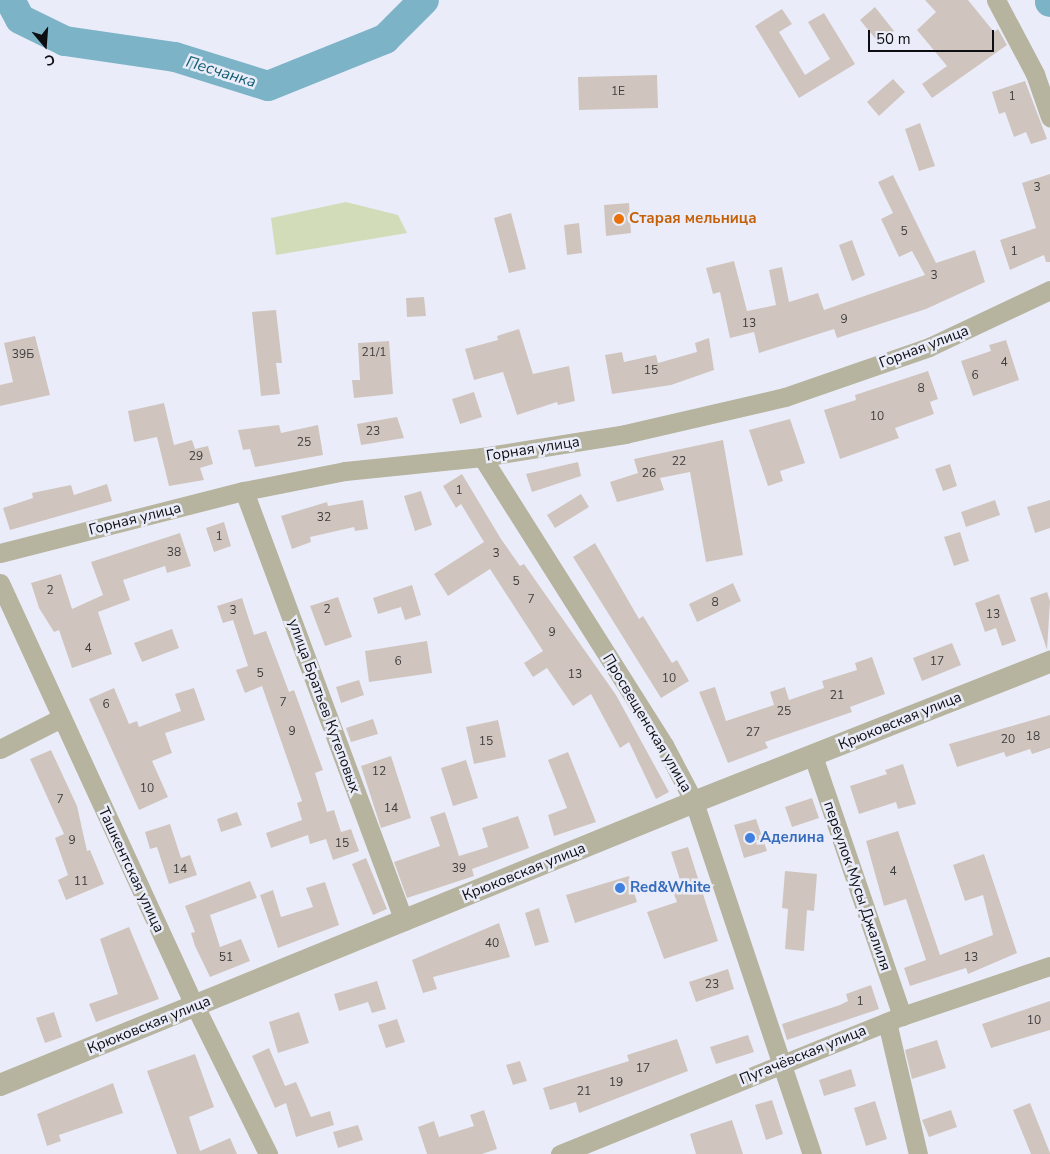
<!DOCTYPE html>
<html>
<head>
<meta charset="utf-8">
<style>
  body { margin:0 }
  #map { position:relative; width:1050px; height:1154px; overflow:hidden; background:#eaedf9; font-family:"Nunito Sans",sans-serif }
  div>[style] { position:absolute }
  [style*='--x'] { left:calc(var(--x)*1px); top:calc(var(--y)*1px); width:calc(var(--w)*1px); rotate:calc(var(--a)*1deg) }
  .green>* { inset:0; background:#d3dcb9 }
  .river>* { height:30px; margin:-15px; padding:0 15px; transform-origin:15px; border-radius:15px; background:#7cb3c7 }
  .building>* { inset:0; background:#d0c5be }
  .minor>* { height:19px; margin:-9.5px; padding:0 9.5px; transform-origin:9.5px; border-radius:9.5px; background:#b6b39e }
  .tertiary>* { height:22px; margin:-11px; padding:0 11px; transform-origin:11px; border-radius:11px; background:#b6b39e }
  .dots>* { width:14px; height:14px; translate:-50% -50%; box-sizing:border-box; border:2px solid #eaedf9; border-radius:50% }
  span { translate:-50% -50%; white-space:nowrap; text-align:center; line-height:1.15; -webkit-text-stroke:5px #eaedf9; paint-order:stroke }
  .number-label { font-size:12px; color:#3e3c3d }
  .number-label span { -webkit-text-stroke-width:0 }
  .food-label { font-size:15px; color:#c56008; font-weight:700 }
  .left { translate:0 -50%; text-align:left }
  .street-label { font-size:15px; color:#0d0e12 }
  .shop-label { font-size:15px; color:#366cbe; font-weight:700 }
  .water-label { font-size:16px; color:#145e72; font-style:italic }
  .north { position:absolute; left:20px; top:20px; width:50px; height:50px; -webkit-text-stroke:4px #eaedf9; paint-order:stroke; rotate:162deg; font-size:14px; font-weight:700; line-height:20px; text-align:center; color:#0d0e12 }
  .north::after { content:''; display:block; margin:auto; width:18px; height:22px; background:#0d0e12; clip-path:polygon(50% 0,100% 100%,50% 72%,0 100%) }
  .scale { position:absolute; left:868px; top:30px; width:126px; height:22px; box-sizing:border-box; border:2px solid #0d0e12; border-top:0; padding-left:6px; font-size:15px; line-height:18px; white-space:nowrap; color:#0d0e12; -webkit-text-stroke:4px #eaedf9; paint-order:stroke }
</style>
</head>
<body>
<div id="map">
  <div class="green">
    <div style="clip-path:polygon(346px 202px,398px 215px,407px 233px,276px 255px,271px 218px)"></div>
  </div>
  <div class="river">
    <div style="--x:10;--y:0;--w:21;--a:62"></div>
    <div style="--x:20;--y:19;--w:50;--a:26.1"></div>
    <div style="--x:65;--y:41;--w:111;--a:8.3"></div>
    <div style="--x:175;--y:57;--w:97;--a:17.3"></div>
    <div style="--x:268;--y:86;--w:126;--a:-21.9"></div>
    <div style="--x:385;--y:39;--w:55;--a:-45"></div>
    <div style="--x:1050;--y:0;--w:2;--a:90"></div>
  </div>
  <div class="building">
    <div style="clip-path:polygon(925px 0,968px 0,994px 32px,998px 29px,1007px 45px,932px 98px,922px 84px,947px 66px,917px 30px,936px 12px)"></div>
    <div style="clip-path:polygon(875px 7px,894px 31px,879px 43px,860px 20px)"></div>
    <div style="clip-path:polygon(782px 9px,792px 24px,779px 32px,805px 75px,830px 59px,808px 22px,824px 13px,855px 64px,799px 98px,755px 26px)"></div>
    <div style="clip-path:polygon(657px 75px,658px 108px,579px 110px,578px 77px)"></div>
    <div style="clip-path:polygon(893px 79px,905px 92px,879px 116px,867px 102px)"></div>
    <div style="clip-path:polygon(1025px 81px,1047px 139px,1031px 144px,1026px 132px,1014px 137px,1005px 112px,999px 114px,992px 92px)"></div>
    <div style="clip-path:polygon(920px 123px,935px 166px,919px 171px,905px 129px)"></div>
    <div style="clip-path:polygon(1050px 174px,1050px 262px,1046px 262px,1044px 255px,1010px 270px,1000px 240px,1036px 228px,1022px 183px)"></div>
    <div style="clip-path:polygon(893px 175px,936px 263px,975px 250px,985px 282px,926px 309px,837px 338px,834px 329px,759px 353px,754px 332px,730px 338px,720px 292px,713px 294px,706px 268px,734px 261px,747px 311px,776px 305px,769px 270px,782px 267px,789px 302px,818px 293px,824px 310px,925px 275px,912px 251px,899px 257px,881px 219px,893px 213px,878px 182px)"></div>
    <div style="clip-path:polygon(629px 203px,631px 233px,606px 236px,604px 205px)"></div>
    <div style="clip-path:polygon(511px 213px,526px 269px,509px 273px,494px 218px)"></div>
    <div style="clip-path:polygon(579px 223px,582px 253px,567px 255px,564px 225px)"></div>
    <div style="clip-path:polygon(852px 240px,865px 275px,852px 281px,839px 245px)"></div>
    <div style="clip-path:polygon(424px 297px,426px 316px,407px 317px,406px 298px)"></div>
    <div style="clip-path:polygon(276px 310px,282px 363px,276px 363px,280px 394px,261px 396px,252px 312px)"></div>
    <div style="clip-path:polygon(519px 329px,533px 374px,569px 366px,575px 401px,558px 405px,557px 402px,517px 415px,503px 372px,474px 380px,465px 349px,498px 340px,497px 336px)"></div>
    <div style="clip-path:polygon(35px 336px,50px 395px,0 406px,0 385px,13px 382px,4px 343px)"></div>
    <div style="clip-path:polygon(709px 338px,714px 370px,671px 385px,612px 394px,605px 355px,622px 352px,624px 362px,656px 355px,658px 363px,697px 352px,695px 343px)"></div>
    <div style="clip-path:polygon(1006px 340px,1019px 380px,973px 396px,961px 361px,991px 351px,989px 345px)"></div>
    <div style="clip-path:polygon(389px 341px,393px 394px,354px 398px,352px 380px,360px 380px,358px 343px)"></div>
    <div style="clip-path:polygon(928px 371px,938px 399px,930px 402px,934px 414px,895px 428px,899px 438px,840px 459px,824px 410px,856px 400px,855px 395px)"></div>
    <div style="clip-path:polygon(474px 392px,482px 417px,460px 424px,452px 399px)"></div>
    <div style="clip-path:polygon(164px 403px,174px 445px,192px 440px,195px 449px,208px 446px,213px 464px,200px 468px,204px 480px,169px 486px,157px 437px,134px 442px,128px 411px)"></div>
    <div style="clip-path:polygon(397px 417px,404px 438px,361px 445px,357px 424px)"></div>
    <div style="clip-path:polygon(790px 419px,805px 463px,780px 471px,783px 481px,768px 486px,749px 430px)"></div>
    <div style="clip-path:polygon(279px 425px,281px 433px,318px 425px,323px 455px,255px 467px,250px 449px,243px 450px,238px 430px)"></div>
    <div style="clip-path:polygon(723px 440px,743px 555px,706px 562px,690px 472px,660px 478px,664px 490px,617px 502px,610px 482px,638px 473px,634px 459px)"></div>
    <div style="clip-path:polygon(578px 462px,581px 476px,532px 492px,526px 474px)"></div>
    <div style="clip-path:polygon(950px 464px,957px 486px,943px 491px,935px 469px)"></div>
    <div style="clip-path:polygon(462px 474px,501px 539px,520px 566px,524px 564px,616px 695px,669px 792px,656px 799px,629px 742px,620px 748px,591px 694px,573px 706px,547px 668px,533px 677px,524px 663px,543px 651px,490px 569px,448px 596px,434px 574px,484px 542px,461px 504px,456px 508px,443px 486px)"></div>
    <div style="clip-path:polygon(107px 484px,112px 501px,10px 530px,3px 508px,33px 498px,32px 493px,71px 485px,74px 495px)"></div>
    <div style="clip-path:polygon(421px 491px,432px 525px,415px 531px,404px 496px)"></div>
    <div style="clip-path:polygon(581px 494px,589px 507px,555px 528px,547px 515px)"></div>
    <div style="clip-path:polygon(363px 500px,368px 529px,355px 531px,354px 527px,310px 537px,311px 542px,292px 549px,281px 516px,327px 502px,328px 506px)"></div>
    <div style="clip-path:polygon(995px 500px,1000px 515px,966px 527px,961px 512px)"></div>
    <div style="clip-path:polygon(1050px 500px,1050px 528px,1035px 533px,1027px 507px)"></div>
    <div style="clip-path:polygon(224px 522px,231px 546px,214px 552px,206px 528px)"></div>
    <div style="clip-path:polygon(960px 532px,969px 561px,954px 566px,944px 537px)"></div>
    <div style="clip-path:polygon(180px 533px,191px 566px,167px 573px,165px 566px,123px 580px,130px 600px,98px 612px,112px 654px,72px 668px,59px 630px,54px 632px,39px 608px,31px 583px,61px 574px,72px 609px,103px 595px,91px 562px)"></div>
    <div style="clip-path:polygon(595px 543px,639px 619px,643px 616px,672px 663px,677px 660px,689px 681px,661px 698px,573px 557px)"></div>
    <div style="clip-path:polygon(733px 583px,741px 601px,697px 622px,689px 604px)"></div>
    <div style="clip-path:polygon(412px 585px,421px 615px,405px 620px,401px 607px,378px 614px,373px 598px)"></div>
    <div style="clip-path:polygon(1047px 592px,1050px 601px,1047px 650px,1030px 598px)"></div>
    <div style="clip-path:polygon(999px 594px,1016px 641px,1002px 646px,996px 628px,985px 632px,975px 603px)"></div>
    <div style="clip-path:polygon(338px 597px,352px 637px,325px 646px,310px 606px)"></div>
    <div style="clip-path:polygon(242px 598px,254px 635px,266px 631px,289px 692px,294px 690px,323px 770px,315px 773px,327px 812px,334px 810px,341px 832px,351px 829px,359px 851px,333px 860px,326px 839px,310px 844px,308px 835px,271px 848px,266px 833px,302px 820px,297px 803px,302px 801px,262px 686px,245px 693px,236px 670px,248px 666px,233px 620px,223px 623px,217px 606px)"></div>
    <div style="clip-path:polygon(172px 629px,179px 648px,142px 662px,134px 643px)"></div>
    <div style="clip-path:polygon(427px 641px,432px 673px,369px 682px,365px 651px)"></div>
    <div style="clip-path:polygon(952px 643px,961px 665px,922px 681px,913px 658px)"></div>
    <div style="clip-path:polygon(872px 657px,885px 694px,850px 707px,852px 712px,765px 742px,768px 748px,728px 763px,699px 692px,715px 687px,726px 721px,774px 705px,770px 692px,785px 687px,789px 700px,824px 688px,822px 681px,857px 670px,855px 663px)"></div>
    <div style="clip-path:polygon(359px 680px,364px 695px,341px 703px,336px 687px)"></div>
    <div style="clip-path:polygon(114px 688px,129px 724px,137px 721px,139px 727px,181px 711px,175px 694px,194px 688px,205px 720px,165px 733px,172px 753px,152px 761px,168px 797px,139px 810px,89px 699px)"></div>
    <div style="clip-path:polygon(1050px 715px,1050px 748px,1032px 754px,1030px 749px,1006px 757px,1004px 752px,957px 767px,949px 744px)"></div>
    <div style="clip-path:polygon(373px 719px,378px 734px,351px 742px,346px 728px)"></div>
    <div style="clip-path:polygon(498px 720px,506px 757px,474px 764px,466px 727px)"></div>
    <div style="clip-path:polygon(51px 750px,77px 806px,87px 851px,90px 850px,104px 884px,66px 900px,58px 880px,68px 875px,55px 838px,64px 834px,30px 759px)"></div>
    <div style="clip-path:polygon(568px 752px,596px 822px,554px 836px,548px 815px,567px 808px,548px 760px)"></div>
    <div style="clip-path:polygon(391px 756px,411px 818px,381px 828px,361px 766px)"></div>
    <div style="clip-path:polygon(466px 760px,478px 798px,453px 806px,441px 768px)"></div>
    <div style="clip-path:polygon(903px 764px,916px 804px,898px 809px,896px 802px,859px 814px,850px 786px,887px 774px,885px 770px)"></div>
    <div style="clip-path:polygon(812px 798px,819px 818px,792px 827px,785px 807px)"></div>
    <div style="clip-path:polygon(237px 812px,242px 825px,221px 832px,217px 819px)"></div>
    <div style="clip-path:polygon(445px 812px,459px 856px,488px 847px,482px 828px,518px 816px,529px 848px,472px 869px,474px 876px,407px 898px,394px 862px,440px 846px,430px 817px)"></div>
    <div style="clip-path:polygon(756px 819px,767px 851px,744px 858px,734px 825px)"></div>
    <div style="clip-path:polygon(170px 824px,181px 858px,190px 855px,197px 875px,169px 884px,157px 847px,150px 849px,145px 832px)"></div>
    <div style="clip-path:polygon(898px 831px,940px 955px,993px 935px,983px 895px,965px 901px,953px 865px,984px 854px,1017px 953px,968px 974px,966px 968px,910px 986px,904px 968px,926px 960px,906px 899px,884px 906px,866px 841px)"></div>
    <div style="clip-path:polygon(688px 847px,718px 941px,664px 959px,647px 912px,677px 902px,673px 892px,683px 889px,671px 852px)"></div>
    <div style="clip-path:polygon(366px 858px,387px 909px,373px 915px,352px 864px)"></div>
    <div style="clip-path:polygon(785px 871px,817px 874px,814px 911px,807px 910px,804px 951px,785px 949px,788px 909px,782px 908px)"></div>
    <div style="clip-path:polygon(629px 876px,637px 902px,575px 923px,566px 895px)"></div>
    <div style="clip-path:polygon(250px 881px,257px 898px,210px 915px,220px 947px,241px 939px,250px 961px,210px 977px,195px 946px,191px 933px,195px 932px,185px 906px)"></div>
    <div style="clip-path:polygon(325px 882px,339px 925px,278px 948px,260px 895px,273px 890px,281px 917px,313px 907px,306px 888px)"></div>
    <div style="clip-path:polygon(539px 908px,549px 942px,535px 946px,525px 913px)"></div>
    <div style="clip-path:polygon(499px 923px,510px 957px,433px 977px,437px 989px,423px 993px,412px 960px)"></div>
    <div style="clip-path:polygon(129px 927px,159px 999px,96px 1022px,89px 1004px,118px 994px,100px 939px)"></div>
    <div style="clip-path:polygon(728px 969px,734px 989px,696px 1002px,689px 982px)"></div>
    <div style="clip-path:polygon(377px 981px,386px 1009px,372px 1013px,368px 1002px,339px 1011px,334px 994px)"></div>
    <div style="clip-path:polygon(871px 985px,879px 1009px,787px 1040px,782px 1024px,840px 1005px,848px 1001px,846px 994px)"></div>
    <div style="clip-path:polygon(1050px 1001px,1050px 1030px,991px 1048px,982px 1024px)"></div>
    <div style="clip-path:polygon(54px 1012px,62px 1037px,45px 1043px,36px 1018px)"></div>
    <div style="clip-path:polygon(299px 1012px,309px 1043px,278px 1053px,269px 1022px)"></div>
    <div style="clip-path:polygon(397px 1019px,405px 1042px,386px 1048px,378px 1025px)"></div>
    <div style="clip-path:polygon(748px 1035px,754px 1052px,716px 1064px,710px 1047px)"></div>
    <div style="clip-path:polygon(677px 1039px,688px 1071px,579px 1113px,576px 1102px,550px 1110px,543px 1088px,629px 1061px,627px 1055px)"></div>
    <div style="clip-path:polygon(937px 1040px,946px 1068px,912px 1079px,905px 1050px)"></div>
    <div style="clip-path:polygon(269px 1048px,285px 1086px,296px 1082px,311px 1117px,330px 1111px,334px 1125px,296px 1137px,286px 1103px,275px 1108px,252px 1056px)"></div>
    <div style="clip-path:polygon(195px 1054px,214px 1107px,189px 1117px,200px 1151px,230px 1138px,237px 1154px,177px 1154px,147px 1071px)"></div>
    <div style="clip-path:polygon(520px 1061px,527px 1081px,513px 1085px,506px 1065px)"></div>
    <div style="clip-path:polygon(851px 1069px,856px 1086px,824px 1096px,819px 1080px)"></div>
    <div style="clip-path:polygon(113px 1083px,123px 1113px,59px 1135px,61px 1141px,47px 1146px,37px 1114px)"></div>
    <div style="clip-path:polygon(772px 1100px,783px 1134px,766px 1140px,755px 1105px)"></div>
    <div style="clip-path:polygon(875px 1101px,887px 1139px,866px 1146px,854px 1108px)"></div>
    <div style="clip-path:polygon(1030px 1103px,1050px 1153px,1050px 1154px,1031px 1154px,1013px 1110px)"></div>
    <div style="clip-path:polygon(484px 1110px,497px 1149px,482px 1154px,427px 1154px,418px 1127px,434px 1121px,439px 1137px,474px 1126px,470px 1115px)"></div>
    <div style="clip-path:polygon(951px 1110px,957px 1127px,929px 1137px,922px 1120px)"></div>
    <div style="clip-path:polygon(732px 1120px,743px 1154px,696px 1154px,690px 1134px)"></div>
    <div style="clip-path:polygon(358px 1125px,363px 1140px,338px 1148px,333px 1132px)"></div>
  </div>
  <div class="minor">
    <div style="--x:996;--y:0;--w:84;--a:62.2"></div>
    <div style="--x:1035;--y:74;--w:46;--a:70.8"></div>
    <div style="--x:482;--y:457;--w:341;--a:57.7"></div>
    <div style="--x:664;--y:745;--w:64;--a:62.2"></div>
    <div style="--x:694;--y:802;--w:371;--a:71.5"></div>
    <div style="--x:244;--y:491;--w:459;--a:69.6"></div>
    <div style="--x:0;--y:553;--w:252;--a:-14.3"></div>
    <div style="--x:244;--y:491;--w:103;--a:-11.2"></div>
    <div style="--x:345;--y:471;--w:138;--a:-5.8"></div>
    <div style="--x:482;--y:457;--w:145;--a:-9.1"></div>
    <div style="--x:625;--y:434;--w:164;--a:-13"></div>
    <div style="--x:785;--y:397;--w:152;--a:-19.1"></div>
    <div style="--x:929;--y:347;--w:134;--a:-25.2"></div>
    <div style="--x:0;--y:583;--w:466;--a:65.3"></div>
    <div style="--x:195;--y:1006;--w:165;--a:63.7"></div>
    <div style="--x:0;--y:749;--w:68;--a:-26.9"></div>
    <div style="--x:813;--y:756;--w:275;--a:71.1"></div>
    <div style="--x:887;--y:1022;--w:136;--a:76.8"></div>
    <div style="--x:560;--y:1154;--w:369;--a:-22"></div>
    <div style="--x:902;--y:1016;--w:156;--a:-18.7"></div>
  </div>
  <div class="tertiary">
    <div style="--x:0;--y:1085;--w:749;--a:-22.18"></div>
    <div style="--x:694;--y:802;--w:383;--a:-21.5"></div>
  </div>
  <div class="dots">
    <div style="left:619px;top:219px;background:#e8710a"></div>
    <div style="left:750px;top:838px;background:#3f7fe0"></div>
    <div style="left:620px;top:888px;background:#3f7fe0"></div>
  </div>
  <div class="number-label">
    <span style="left:618px;top:92px">1Е</span>
    <span style="left:1012px;top:97px">1</span>
    <span style="left:1037px;top:188px">3</span>
    <span style="left:904px;top:232px">5</span>
    <span style="left:1014px;top:252px">1</span>
    <span style="left:934px;top:276px">3</span>
    <span style="left:844px;top:320px">9</span>
    <span style="left:749px;top:324px">13</span>
    <span style="left:374px;top:353px">21/1</span>
    <span style="left:23px;top:355px">39Б</span>
    <span style="left:1004px;top:363px">4</span>
    <span style="left:651px;top:371px">15</span>
    <span style="left:975px;top:376px">6</span>
    <span style="left:921px;top:389px">8</span>
    <span style="left:877px;top:417px">10</span>
    <span style="left:373px;top:432px">23</span>
    <span style="left:304px;top:443px">25</span>
    <span style="left:196px;top:457px">29</span>
    <span style="left:679px;top:462px">22</span>
    <span style="left:649px;top:474px">26</span>
    <span style="left:459px;top:491px">1</span>
    <span style="left:324px;top:518px">32</span>
    <span style="left:219px;top:537px">1</span>
    <span style="left:174px;top:553px">38</span>
    <span style="left:496px;top:554px">3</span>
    <span style="left:516px;top:582px">5</span>
    <span style="left:50px;top:591px">2</span>
    <span style="left:531px;top:600px">7</span>
    <span style="left:715px;top:603px">8</span>
    <span style="left:327px;top:610px">2</span>
    <span style="left:233px;top:611px">3</span>
    <span style="left:993px;top:615px">13</span>
    <span style="left:552px;top:633px">9</span>
    <span style="left:88px;top:649px">4</span>
    <span style="left:398px;top:662px">6</span>
    <span style="left:937px;top:662px">17</span>
    <span style="left:260px;top:674px">5</span>
    <span style="left:575px;top:675px">13</span>
    <span style="left:669px;top:679px">10</span>
    <span style="left:837px;top:696px">21</span>
    <span style="left:283px;top:703px">7</span>
    <span style="left:106px;top:705px">6</span>
    <span style="left:784px;top:712px">25</span>
    <span style="left:292px;top:732px">9</span>
    <span style="left:753px;top:733px">27</span>
    <span style="left:1033px;top:737px">18</span>
    <span style="left:1008px;top:740px">20</span>
    <span style="left:486px;top:742px">15</span>
    <span style="left:379px;top:772px">12</span>
    <span style="left:147px;top:789px">10</span>
    <span style="left:60px;top:800px">7</span>
    <span style="left:391px;top:809px">14</span>
    <span style="left:72px;top:841px">9</span>
    <span style="left:342px;top:844px">15</span>
    <span style="left:459px;top:869px">39</span>
    <span style="left:180px;top:870px">14</span>
    <span style="left:893px;top:872px">4</span>
    <span style="left:81px;top:882px">11</span>
    <span style="left:492px;top:944px">40</span>
    <span style="left:226px;top:958px">51</span>
    <span style="left:971px;top:958px">13</span>
    <span style="left:712px;top:985px">23</span>
    <span style="left:860px;top:1002px">1</span>
    <span style="left:1034px;top:1021px">10</span>
    <span style="left:643px;top:1069px">17</span>
    <span style="left:616px;top:1083px">19</span>
    <span style="left:584px;top:1092px">21</span>
  </div>
  <div class="food-label">
    <span class="left" style="left:629px;top:219px">Старая мельница</span>
  </div>
  <div class="street-label">
    <span style="left:924px;top:347px;rotate:-21deg">Горная улица</span>
    <span style="left:533px;top:449px;rotate:-9deg">Горная улица</span>
    <span style="left:135px;top:519px;rotate:-14deg">Горная улица</span>
    <span style="left:324px;top:706px;rotate:70deg">улица Братьев Кутеповых</span>
    <span style="left:900px;top:721px;rotate:-22deg">Крюковская улица</span>
    <span style="left:647px;top:723px;rotate:59deg">Просвещенская улица</span>
    <span style="left:131px;top:870px;rotate:65deg">Ташкентская улица</span>
    <span style="left:524px;top:872px;rotate:-22deg">Крюковская улица</span>
    <span style="left:857px;top:886px;rotate:71deg">переулок Мусы Джалиля</span>
    <span style="left:149px;top:1025px;rotate:-22deg">Крюковская улица</span>
    <span style="left:803px;top:1055px;rotate:-22deg">Пугачёвская улица</span>
  </div>
  <div class="shop-label">
    <span class="left" style="left:760px;top:838px">Аделина</span>
    <span class="left" style="left:630px;top:888px">Red&amp;White</span>
  </div>
  <div class="water-label">
    <span style="left:221px;top:72px;rotate:17deg">Песчанка</span>
  </div>
  <div class="north">С</div>
  <div class="scale">50 m</div>
</div>
</body>
</html>
